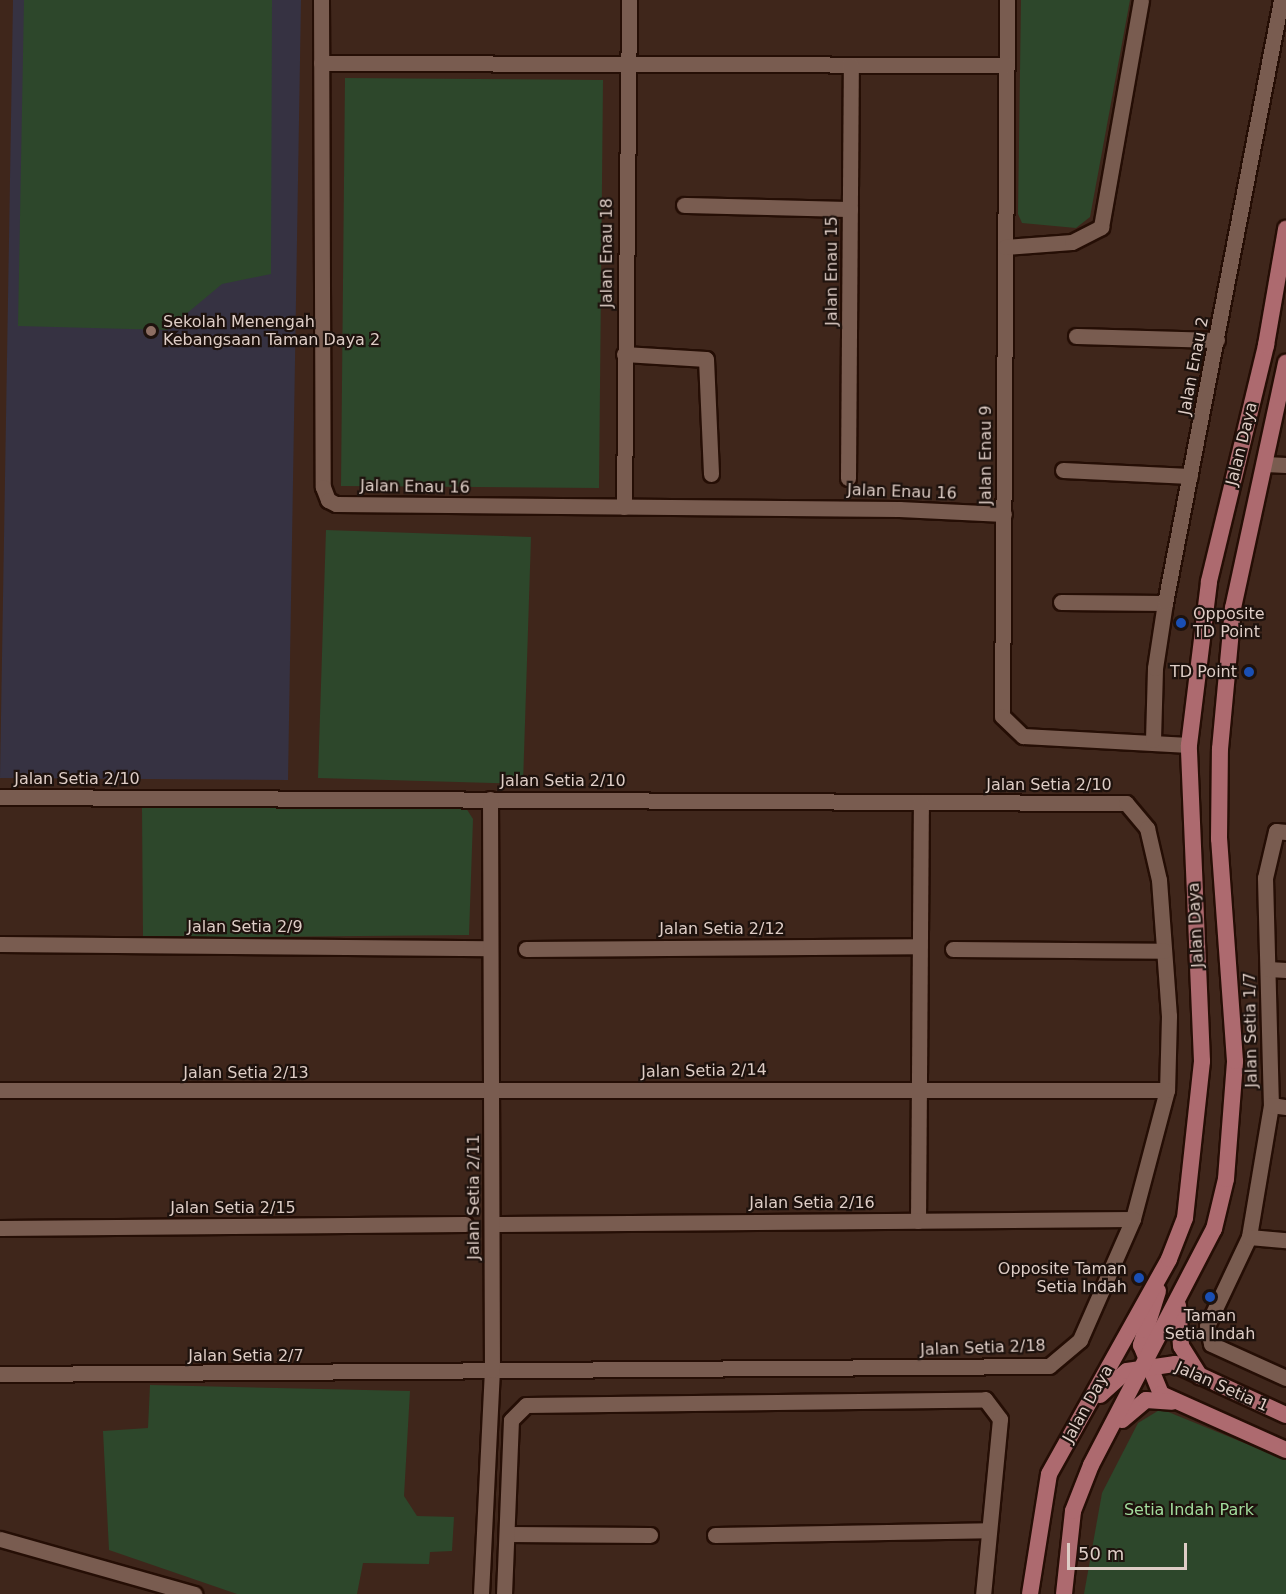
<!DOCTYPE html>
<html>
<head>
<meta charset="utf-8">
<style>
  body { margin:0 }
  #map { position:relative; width:1286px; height:1594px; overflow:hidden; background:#3f261b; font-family:"DejaVu Sans",sans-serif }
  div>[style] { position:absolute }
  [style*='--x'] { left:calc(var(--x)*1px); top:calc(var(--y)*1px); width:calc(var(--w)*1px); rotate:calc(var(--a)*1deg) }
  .education>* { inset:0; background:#363242 }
  .green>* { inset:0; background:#2d472b }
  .roads { filter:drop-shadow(2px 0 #250e05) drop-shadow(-2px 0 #250e05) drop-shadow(0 2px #250e05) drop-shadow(0 -2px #250e05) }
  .minor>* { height:15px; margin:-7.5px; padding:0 7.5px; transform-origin:7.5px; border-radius:7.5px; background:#795c50 }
  .primary>* { height:16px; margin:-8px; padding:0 8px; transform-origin:8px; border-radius:8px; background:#ad6a6f }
  .dots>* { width:16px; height:16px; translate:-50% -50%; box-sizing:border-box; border:3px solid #1e120d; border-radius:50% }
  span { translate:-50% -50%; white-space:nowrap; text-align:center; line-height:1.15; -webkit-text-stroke:4.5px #1e120d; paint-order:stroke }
  .street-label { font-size:16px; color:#decdc6 }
  .poi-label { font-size:16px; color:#decdc6 }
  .left { translate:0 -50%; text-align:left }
  .right { translate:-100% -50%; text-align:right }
  .park-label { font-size:16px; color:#a2dc9c }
  .scale { position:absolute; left:1067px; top:1543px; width:120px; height:27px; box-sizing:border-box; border:3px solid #decdc6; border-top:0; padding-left:8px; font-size:18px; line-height:21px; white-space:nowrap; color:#decdc6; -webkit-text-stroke:4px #1e120d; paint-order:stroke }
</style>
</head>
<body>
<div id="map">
  <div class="education">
    <div style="clip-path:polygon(13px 0,301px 0,288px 780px,0 778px)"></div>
  </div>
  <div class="green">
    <div style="clip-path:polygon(24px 0,272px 0,271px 274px,222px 284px,167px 330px,18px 326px)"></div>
    <div style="clip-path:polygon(1021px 0,1130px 0,1090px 217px,1076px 228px,1022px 223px,1018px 214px)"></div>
    <div style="clip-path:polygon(345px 78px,603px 80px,599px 488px,341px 486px)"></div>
    <div style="clip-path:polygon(326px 530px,531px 537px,523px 784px,318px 778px)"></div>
    <div style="clip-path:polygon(142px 808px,466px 808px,473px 819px,469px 935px,143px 938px)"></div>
    <div style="clip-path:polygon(150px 1385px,410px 1391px,404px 1496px,417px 1516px,454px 1517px,452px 1551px,430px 1552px,429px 1564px,363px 1563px,357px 1594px,237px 1594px,109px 1550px,103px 1431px,148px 1428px)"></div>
    <div style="clip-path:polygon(1161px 1409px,1286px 1460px,1286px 1594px,1084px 1594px,1102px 1493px,1138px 1423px)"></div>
  </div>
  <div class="roads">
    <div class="minor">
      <div style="--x:321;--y:0;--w:487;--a:89.8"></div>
      <div style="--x:323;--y:487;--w:14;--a:69"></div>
      <div style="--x:328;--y:500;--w:9;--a:27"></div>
      <div style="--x:336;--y:504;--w:563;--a:0.51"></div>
      <div style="--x:899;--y:509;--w:105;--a:2.7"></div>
      <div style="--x:1007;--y:0;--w:716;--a:90.4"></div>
      <div style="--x:1002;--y:716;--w:29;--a:44"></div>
      <div style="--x:1023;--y:736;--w:166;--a:3.1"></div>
      <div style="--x:321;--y:63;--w:686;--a:0.17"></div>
      <div style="--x:684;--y:205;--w:166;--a:1.4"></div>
      <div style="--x:1005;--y:247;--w:67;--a:-4.3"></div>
      <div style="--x:1072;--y:242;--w:33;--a:-27"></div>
      <div style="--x:1101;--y:227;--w:230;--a:-80"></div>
      <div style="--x:1076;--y:336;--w:141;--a:1.6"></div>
      <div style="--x:624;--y:354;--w:82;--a:3.5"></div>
      <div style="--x:706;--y:359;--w:115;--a:87.5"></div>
      <div style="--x:1265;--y:464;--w:21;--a:3"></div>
      <div style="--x:1063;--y:470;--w:127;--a:2.7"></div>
      <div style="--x:848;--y:478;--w:413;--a:-89.6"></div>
      <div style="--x:624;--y:507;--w:507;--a:-89.43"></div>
      <div style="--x:1061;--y:602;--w:104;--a:0.6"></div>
      <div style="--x:1153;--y:740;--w:72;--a:-88.4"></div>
      <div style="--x:1155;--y:668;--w:66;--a:-81.3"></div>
      <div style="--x:1165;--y:603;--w:614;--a:-79.11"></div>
      <div style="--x:0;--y:797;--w:1126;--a:0.31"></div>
      <div style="--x:1126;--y:803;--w:33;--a:50"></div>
      <div style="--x:1147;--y:828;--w:53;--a:77"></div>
      <div style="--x:1159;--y:880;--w:136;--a:85.8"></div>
      <div style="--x:1169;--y:1016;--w:74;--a:91.5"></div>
      <div style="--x:1167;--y:1090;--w:133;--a:104.8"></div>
      <div style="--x:1133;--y:1219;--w:132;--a:113.7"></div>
      <div style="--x:1080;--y:1340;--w:40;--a:140"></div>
      <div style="--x:1049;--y:1366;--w:1049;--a:179.56"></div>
      <div style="--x:1286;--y:832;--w:10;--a:-174"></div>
      <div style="--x:1276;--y:831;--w:48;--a:103.2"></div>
      <div style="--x:1265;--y:878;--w:227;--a:88.5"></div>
      <div style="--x:1271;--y:1105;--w:134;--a:99.5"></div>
      <div style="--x:1249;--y:1237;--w:98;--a:115.3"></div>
      <div style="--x:1207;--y:1326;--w:18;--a:77"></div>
      <div style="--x:1211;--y:1344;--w:82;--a:24.4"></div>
      <div style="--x:0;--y:944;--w:490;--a:0.5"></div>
      <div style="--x:526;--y:949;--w:393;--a:-0.4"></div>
      <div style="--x:953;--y:949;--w:211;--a:0.5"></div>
      <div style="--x:1268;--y:969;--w:18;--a:3"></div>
      <div style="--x:0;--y:1090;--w:1167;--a:0"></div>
      <div style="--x:1271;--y:1105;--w:15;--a:8"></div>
      <div style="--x:918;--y:1221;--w:419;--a:-89.6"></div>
      <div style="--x:492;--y:1224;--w:641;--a:-0.45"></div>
      <div style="--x:0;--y:1228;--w:465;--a:-0.5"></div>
      <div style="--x:1249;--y:1237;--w:37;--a:5"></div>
      <div style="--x:507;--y:1534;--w:143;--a:0.4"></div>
      <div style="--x:715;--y:1535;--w:274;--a:-1"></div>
      <div style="--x:0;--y:1539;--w:202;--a:15.8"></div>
      <div style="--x:481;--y:1594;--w:224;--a:-87.2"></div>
      <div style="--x:492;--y:1370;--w:571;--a:-90.2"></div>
      <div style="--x:504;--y:1594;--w:174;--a:-87.7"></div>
      <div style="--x:511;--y:1420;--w:21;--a:-45"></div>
      <div style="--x:526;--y:1405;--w:459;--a:-0.7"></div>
      <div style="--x:985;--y:1399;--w:25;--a:53"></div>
      <div style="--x:1000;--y:1419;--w:176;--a:95.5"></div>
    </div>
    <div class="primary">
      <div style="--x:1158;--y:1291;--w:57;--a:107.5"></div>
      <div style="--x:1141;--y:1345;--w:53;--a:67.8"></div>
      <div style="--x:1161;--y:1394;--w:137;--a:24.1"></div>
      <div style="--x:1178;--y:1305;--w:41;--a:85.8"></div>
      <div style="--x:1181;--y:1346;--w:36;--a:58"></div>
      <div style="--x:1100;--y:1395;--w:36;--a:-42"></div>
      <div style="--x:1127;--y:1371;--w:49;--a:-8.3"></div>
      <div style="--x:1175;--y:1364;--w:122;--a:24.7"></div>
      <div style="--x:1122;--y:1420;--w:31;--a:-40"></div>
      <div style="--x:1146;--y:1400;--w:26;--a:4"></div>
      <div style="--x:1030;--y:1594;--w:121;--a:-81"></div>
      <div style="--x:1049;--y:1474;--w:246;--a:-60.8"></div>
      <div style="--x:1169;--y:1259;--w:44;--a:-68.7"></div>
      <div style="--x:1185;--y:1218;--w:158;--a:-83.8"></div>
      <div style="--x:1202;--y:1061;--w:316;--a:-92.4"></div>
      <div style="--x:1189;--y:745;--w:165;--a:-83"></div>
      <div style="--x:1209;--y:581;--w:243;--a:-76.4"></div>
      <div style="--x:1266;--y:345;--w:118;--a:-80.2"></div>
      <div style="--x:1064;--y:1594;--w:83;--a:-83.8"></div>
      <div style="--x:1073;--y:1511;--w:49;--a:-68.6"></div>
      <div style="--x:1091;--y:1465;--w:266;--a:-62.5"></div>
      <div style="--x:1214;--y:1229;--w:51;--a:-76.5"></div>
      <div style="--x:1226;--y:1179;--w:118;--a:-85.6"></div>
      <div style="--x:1235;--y:1061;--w:223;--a:-94.1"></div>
      <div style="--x:1219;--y:839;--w:90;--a:-89.4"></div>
      <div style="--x:1220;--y:749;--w:142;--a:-84.7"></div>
      <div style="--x:1233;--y:608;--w:251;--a:-77.8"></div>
    </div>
  </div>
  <div class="dots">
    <div style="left:151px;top:331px;background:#8d6e63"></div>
    <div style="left:1181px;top:623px;background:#1a4fb4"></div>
    <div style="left:1249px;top:672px;background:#1a4fb4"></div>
    <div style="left:1139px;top:1278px;background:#1a4fb4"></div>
    <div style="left:1210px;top:1297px;background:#1a4fb4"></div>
  </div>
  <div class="street-label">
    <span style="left:607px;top:253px;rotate:-90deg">Jalan Enau 18</span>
    <span style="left:832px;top:271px;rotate:-90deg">Jalan Enau 15</span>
    <span style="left:1194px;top:366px;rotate:-79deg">Jalan Enau 2</span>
    <span style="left:1242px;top:444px;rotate:-76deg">Jalan Daya</span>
    <span style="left:986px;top:455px;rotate:-90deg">Jalan Enau 9</span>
    <span style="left:415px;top:487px;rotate:1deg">Jalan Enau 16</span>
    <span style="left:902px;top:492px;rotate:2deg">Jalan Enau 16</span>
    <span style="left:77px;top:779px">Jalan Setia 2/10</span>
    <span style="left:563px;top:781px">Jalan Setia 2/10</span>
    <span style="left:1049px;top:785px">Jalan Setia 2/10</span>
    <span style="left:1196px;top:925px;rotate:-93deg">Jalan Daya</span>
    <span style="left:245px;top:927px">Jalan Setia 2/9</span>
    <span style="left:722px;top:929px">Jalan Setia 2/12</span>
    <span style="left:1251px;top:1030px;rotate:-91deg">Jalan Setia 1/7</span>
    <span style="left:704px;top:1071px;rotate:-1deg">Jalan Setia 2/14</span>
    <span style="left:246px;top:1073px">Jalan Setia 2/13</span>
    <span style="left:474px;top:1197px;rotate:-90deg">Jalan Setia 2/11</span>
    <span style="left:812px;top:1203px">Jalan Setia 2/16</span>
    <span style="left:233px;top:1208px">Jalan Setia 2/15</span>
    <span style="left:983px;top:1348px;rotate:-2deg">Jalan Setia 2/18</span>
    <span style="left:246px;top:1356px">Jalan Setia 2/7</span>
    <span style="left:1222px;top:1387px;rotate:24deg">Jalan Setia 1</span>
    <span style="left:1088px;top:1404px;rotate:-61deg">Jalan Daya</span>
  </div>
  <div class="poi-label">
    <span class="left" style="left:163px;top:331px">Sekolah Menengah<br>Kebangsaan Taman Daya 2</span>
    <span class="left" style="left:1193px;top:623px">Opposite<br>TD Point</span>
    <span class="right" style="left:1237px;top:672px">TD Point</span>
    <span class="right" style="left:1127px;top:1278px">Opposite Taman<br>Setia Indah</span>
    <span style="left:1210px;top:1325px">Taman<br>Setia Indah</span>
  </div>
  <div class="park-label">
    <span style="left:1189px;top:1510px">Setia Indah Park</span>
  </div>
  <div class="scale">50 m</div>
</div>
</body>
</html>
